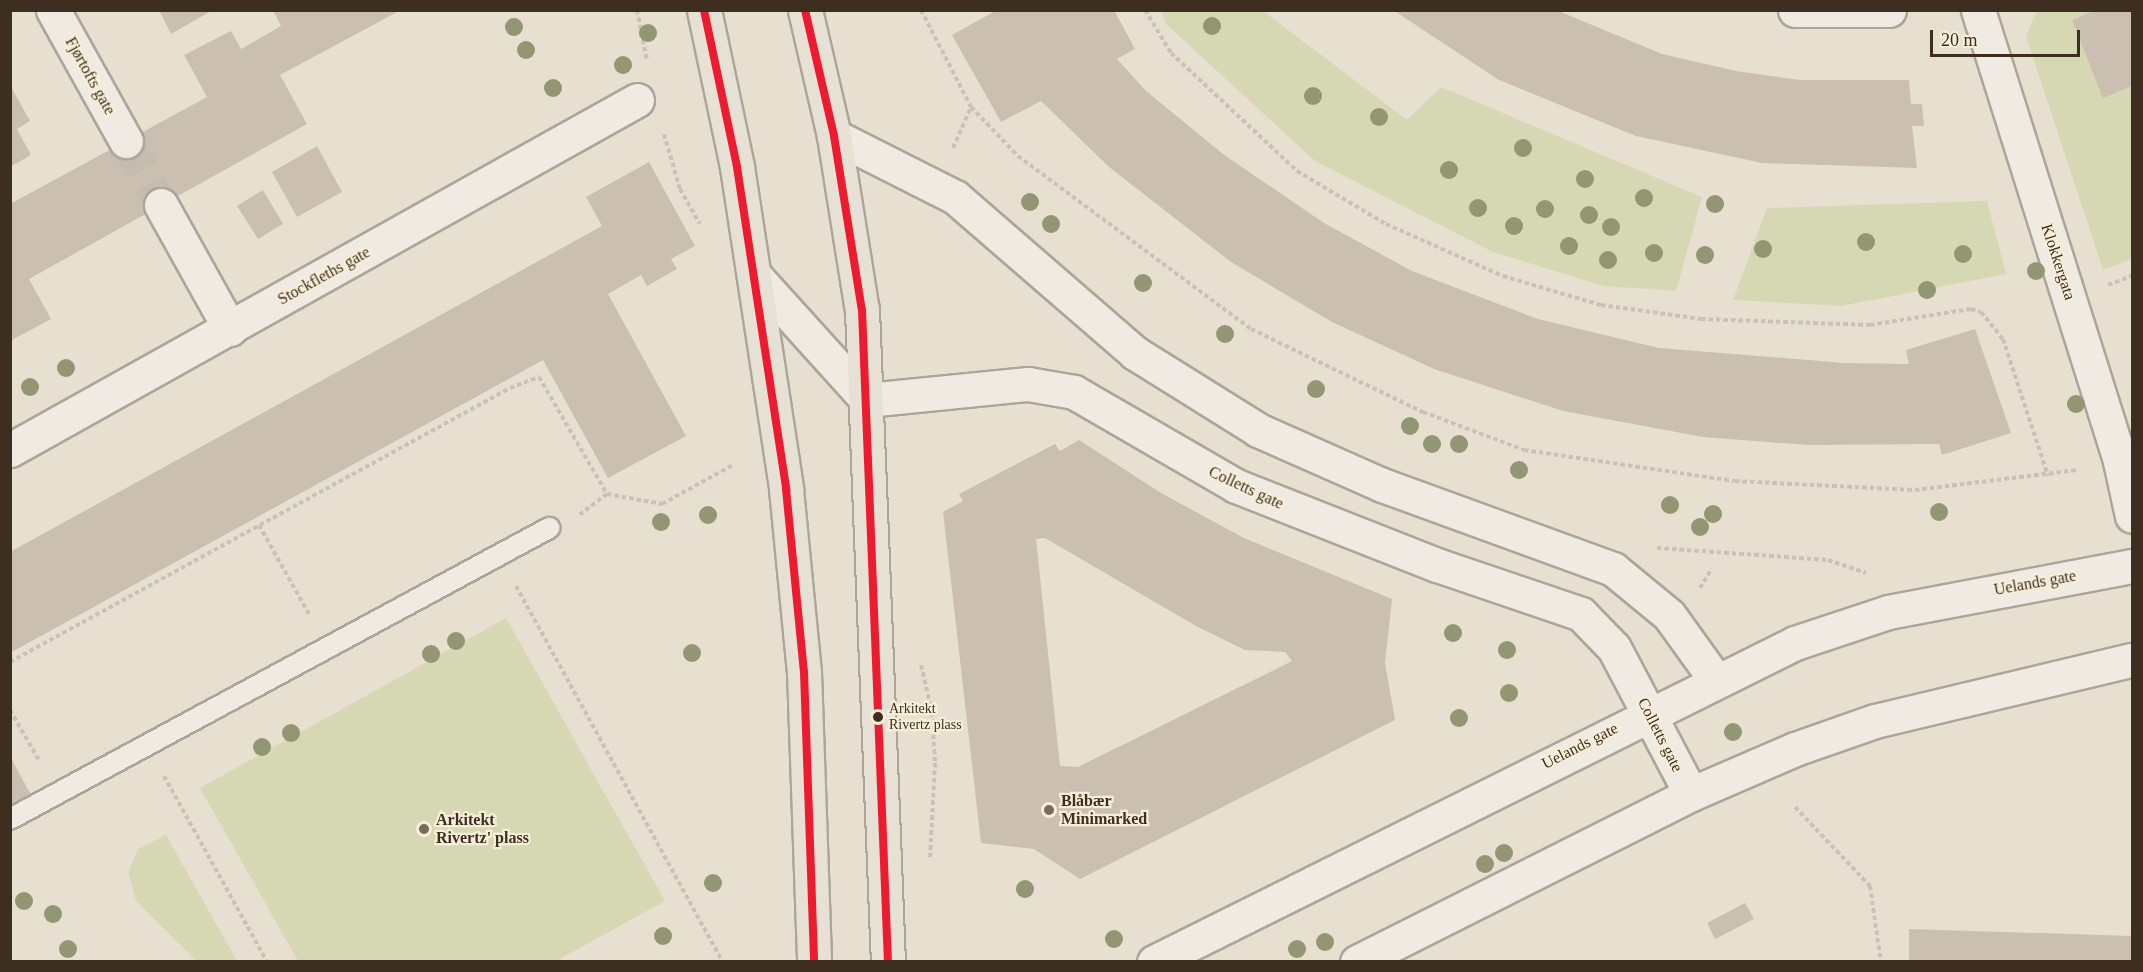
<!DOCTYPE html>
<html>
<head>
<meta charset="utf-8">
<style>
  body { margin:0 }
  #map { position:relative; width:2143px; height:972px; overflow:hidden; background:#e7e0d1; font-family:"Times New Roman",serif }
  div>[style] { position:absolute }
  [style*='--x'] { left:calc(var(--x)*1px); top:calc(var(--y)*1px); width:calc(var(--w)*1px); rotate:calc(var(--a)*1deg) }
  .green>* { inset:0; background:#d6d7b3 }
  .building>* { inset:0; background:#cbbfb2 }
  .street-tunnel>* { height:33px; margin-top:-16.5px; transform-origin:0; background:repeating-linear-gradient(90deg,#c5bcae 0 33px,transparent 0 49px) }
  .path>* { height:4px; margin-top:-2px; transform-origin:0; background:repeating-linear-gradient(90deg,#c8c2b9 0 4.5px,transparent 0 7.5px) }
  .roads { filter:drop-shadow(2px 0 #ada599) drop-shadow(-2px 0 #ada599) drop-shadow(0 2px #ada599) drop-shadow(0 -2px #ada599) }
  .lane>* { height:20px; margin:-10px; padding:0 10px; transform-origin:10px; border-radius:10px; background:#efebe3 }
  .street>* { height:33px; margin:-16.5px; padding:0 16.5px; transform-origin:16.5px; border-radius:16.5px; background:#efebe3 }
  .secondary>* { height:33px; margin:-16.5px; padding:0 16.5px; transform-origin:16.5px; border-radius:16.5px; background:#efebe3 }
  .primary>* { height:33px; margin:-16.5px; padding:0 16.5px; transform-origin:16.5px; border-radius:16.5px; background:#e6e1d4 }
  .bus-1>* { height:8px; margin:-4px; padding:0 4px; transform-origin:4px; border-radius:4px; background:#ed1b2f }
  .trees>* { width:18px; height:18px; margin:-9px; border-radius:50%; background:#929673 }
  .dots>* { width:16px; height:16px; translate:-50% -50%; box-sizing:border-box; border:3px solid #f7eed8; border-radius:50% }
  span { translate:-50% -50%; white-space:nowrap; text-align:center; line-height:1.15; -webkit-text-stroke:4.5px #f7eed8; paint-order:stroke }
  .bus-label { font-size:14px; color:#3d2e20 }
  .left { translate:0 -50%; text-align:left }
  .street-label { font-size:16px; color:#3d2e20 }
  .poi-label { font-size:16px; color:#3d2e20; font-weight:700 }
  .frame { position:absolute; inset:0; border:12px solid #3d2e20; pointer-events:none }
  .scale { position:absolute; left:1930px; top:30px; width:150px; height:27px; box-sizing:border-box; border:3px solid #3d2e20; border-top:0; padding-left:8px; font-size:18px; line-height:21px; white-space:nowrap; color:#3d2e20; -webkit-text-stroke:4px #f7eed8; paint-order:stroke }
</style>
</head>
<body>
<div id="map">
  <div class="green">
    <div style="clip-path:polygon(1161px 11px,1263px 11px,1407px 120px,1441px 87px,1702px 197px,1676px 291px,1604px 286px,1493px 252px,1315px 161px,1166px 24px)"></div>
    <div style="clip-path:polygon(2037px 11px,2132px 11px,2132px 259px,2103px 270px,2026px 36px)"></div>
    <div style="clip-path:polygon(1987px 201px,2006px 274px,1841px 306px,1733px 300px,1767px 208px)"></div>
    <div style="clip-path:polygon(506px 618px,665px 901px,556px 961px,298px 961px,200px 788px)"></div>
    <div style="clip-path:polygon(166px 835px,237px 961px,197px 961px,136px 901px,128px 872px,138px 849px)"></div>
  </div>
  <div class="building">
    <div style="clip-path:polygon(159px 10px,213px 10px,171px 34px)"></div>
    <div style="clip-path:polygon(273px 10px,401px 10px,280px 75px,307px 124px,29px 279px,51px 319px,10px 341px,10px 204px,207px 97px,184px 55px,231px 31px,241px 49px,281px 26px)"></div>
    <div style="clip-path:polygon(997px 10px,1114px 10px,1135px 49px,1117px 59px,1146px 91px,1223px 154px,1324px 223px,1412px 271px,1538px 319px,1659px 348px,1845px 363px,1909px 364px,1906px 350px,1975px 329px,2011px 433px,1942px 455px,1939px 444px,1807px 445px,1703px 437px,1563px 411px,1434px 369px,1332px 322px,1231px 262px,1109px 167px,1041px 101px,1001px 122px,952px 35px)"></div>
    <div style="clip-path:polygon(1393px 10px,1556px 10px,1662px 54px,1736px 71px,1800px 80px,1909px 80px,1911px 104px,1922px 104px,1924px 126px,1912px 126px,1917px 168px,1762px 163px,1636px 136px,1499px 80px)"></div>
    <div style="clip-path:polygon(2096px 10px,2132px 10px,2132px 86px,2103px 98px,2072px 20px)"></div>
    <div style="clip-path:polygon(10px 85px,30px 121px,17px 129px,31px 155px,10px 167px)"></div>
    <div style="clip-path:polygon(317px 146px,342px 192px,297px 217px,272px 172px)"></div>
    <div style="clip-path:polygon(649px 162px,695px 246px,671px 259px,677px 269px,647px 286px,641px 275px,608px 294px,686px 436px,608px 478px,543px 360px,10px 653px,10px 552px,602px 226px,586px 197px)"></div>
    <div style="clip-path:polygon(263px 190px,283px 224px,258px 239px,237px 206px)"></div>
    <div style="clip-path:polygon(evenodd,1079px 440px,1161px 493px,1244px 538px,1392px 599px,1385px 663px,1395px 720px,1080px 879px,1034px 849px,981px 843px,943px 512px,963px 501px,959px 494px,1055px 444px,1060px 451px,1079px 440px,1045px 538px,1196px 626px,1245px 650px,1285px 652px,1292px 661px,1078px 767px,1060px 766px,1036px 539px,1045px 538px)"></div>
    <div style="clip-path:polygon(10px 756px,31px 795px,10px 806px)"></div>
    <div style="clip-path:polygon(1745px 903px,1754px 919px,1715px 939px,1707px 923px)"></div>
    <div style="clip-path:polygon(1909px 929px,2132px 936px,2132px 962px,1909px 962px)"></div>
  </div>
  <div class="street-tunnel">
    <div style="--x:126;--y:141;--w:73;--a:61.3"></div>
  </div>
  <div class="path">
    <div style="--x:637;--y:10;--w:51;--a:78.7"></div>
    <div style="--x:921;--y:10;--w:109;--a:62.7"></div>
    <div style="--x:971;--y:107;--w:68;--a:46.2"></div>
    <div style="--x:1018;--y:156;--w:290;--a:36.6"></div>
    <div style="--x:1251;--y:329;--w:191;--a:25.8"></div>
    <div style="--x:1423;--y:412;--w:108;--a:20.6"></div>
    <div style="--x:1524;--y:450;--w:213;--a:8.4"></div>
    <div style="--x:1735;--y:481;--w:180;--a:2.9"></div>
    <div style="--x:1915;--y:490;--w:163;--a:-7"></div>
    <div style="--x:1145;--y:10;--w:50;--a:58.8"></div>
    <div style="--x:1171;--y:53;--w:173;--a:43.1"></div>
    <div style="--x:1297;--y:171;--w:104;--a:30.8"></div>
    <div style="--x:1386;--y:224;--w:128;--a:24"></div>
    <div style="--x:1503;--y:276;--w:102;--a:16.5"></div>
    <div style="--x:1601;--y:305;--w:101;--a:8"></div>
    <div style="--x:1701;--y:319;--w:169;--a:2"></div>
    <div style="--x:1870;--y:325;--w:102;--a:-9"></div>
    <div style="--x:1971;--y:309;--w:10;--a:17"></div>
    <div style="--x:1981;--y:312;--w:35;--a:51"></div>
    <div style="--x:2003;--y:339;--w:144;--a:71.8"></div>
    <div style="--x:664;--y:134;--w:57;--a:73.8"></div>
    <div style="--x:680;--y:189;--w:40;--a:60.3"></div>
    <div style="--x:953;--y:148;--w:45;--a:-66.3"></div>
    <div style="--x:2108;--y:285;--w:26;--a:-21"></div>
    <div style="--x:607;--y:494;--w:56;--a:10.3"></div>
    <div style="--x:662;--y:504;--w:81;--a:-28.8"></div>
    <div style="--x:259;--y:525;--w:104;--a:60.7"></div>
    <div style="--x:1657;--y:548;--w:171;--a:4"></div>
    <div style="--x:1828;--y:560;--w:40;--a:18.9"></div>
    <div style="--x:516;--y:586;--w:429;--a:61.2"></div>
    <div style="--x:1700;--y:588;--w:23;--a:-59"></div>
    <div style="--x:10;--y:662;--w:570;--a:-28.72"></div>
    <div style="--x:510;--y:388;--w:31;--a:-21"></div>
    <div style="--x:539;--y:377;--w:135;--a:59.8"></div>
    <div style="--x:607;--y:494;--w:34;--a:143"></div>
    <div style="--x:921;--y:665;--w:48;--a:76.8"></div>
    <div style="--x:932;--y:712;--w:51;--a:86.6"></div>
    <div style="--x:935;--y:763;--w:96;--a:93"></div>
    <div style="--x:10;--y:710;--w:60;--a:60"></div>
    <div style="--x:164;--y:776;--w:213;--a:61"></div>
    <div style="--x:1795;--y:807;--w:109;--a:46.5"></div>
    <div style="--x:1870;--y:886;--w:77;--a:81.8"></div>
  </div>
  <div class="roads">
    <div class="lane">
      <div style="--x:10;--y:819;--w:613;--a:-28.36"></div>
    </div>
    <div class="street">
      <div style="--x:53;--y:10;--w:150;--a:60.9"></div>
      <div style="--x:1795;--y:10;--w:94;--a:0"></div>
      <div style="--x:1978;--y:10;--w:473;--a:72.5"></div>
      <div style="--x:2120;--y:461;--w:56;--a:77.7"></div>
      <div style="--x:161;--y:205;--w:142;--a:60.9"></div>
      <div style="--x:10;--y:450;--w:718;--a:-29.17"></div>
    </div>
    <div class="secondary">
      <div style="--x:834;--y:136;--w:136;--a:26.8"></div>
      <div style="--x:955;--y:197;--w:238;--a:40.9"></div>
      <div style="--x:1135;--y:353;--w:145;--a:32"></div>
      <div style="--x:1258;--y:430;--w:136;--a:23.9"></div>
      <div style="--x:1382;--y:485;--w:246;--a:20"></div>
      <div style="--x:1613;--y:569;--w:72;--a:39.4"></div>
      <div style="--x:1669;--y:615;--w:79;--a:54.3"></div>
      <div style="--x:756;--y:277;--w:166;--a:47.9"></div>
      <div style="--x:867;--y:400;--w:162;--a:-5.7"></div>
      <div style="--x:1028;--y:384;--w:47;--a:9.9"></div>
      <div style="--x:1074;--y:392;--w:187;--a:30.1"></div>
      <div style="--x:1236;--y:486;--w:216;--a:21.5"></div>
      <div style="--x:1437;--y:565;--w:152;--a:18.8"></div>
      <div style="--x:1581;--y:614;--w:47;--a:45.9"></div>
      <div style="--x:1614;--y:648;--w:165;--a:62.2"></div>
      <div style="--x:1154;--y:962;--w:716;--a:-26.46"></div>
      <div style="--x:1795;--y:643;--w:98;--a:-18.4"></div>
      <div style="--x:1888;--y:612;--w:248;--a:-10.7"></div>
      <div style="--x:1357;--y:962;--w:374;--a:-26.7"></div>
      <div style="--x:1691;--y:794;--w:113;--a:-23.4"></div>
      <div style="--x:1795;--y:749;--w:85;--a:-19.3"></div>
      <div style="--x:1875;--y:721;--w:264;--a:-13.4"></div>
    </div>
    <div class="primary">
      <div style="--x:704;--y:10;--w:160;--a:78.1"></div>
      <div style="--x:737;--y:167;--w:326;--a:81.3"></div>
      <div style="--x:786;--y:489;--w:184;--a:84.4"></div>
      <div style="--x:804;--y:672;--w:290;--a:88"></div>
      <div style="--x:805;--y:10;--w:129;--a:77"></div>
      <div style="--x:834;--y:136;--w:176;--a:80.9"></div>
      <div style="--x:862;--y:310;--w:653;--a:87.72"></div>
    </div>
  </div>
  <div class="bus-1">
    <div style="--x:704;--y:10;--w:160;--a:78.1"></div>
    <div style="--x:737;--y:167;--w:326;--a:81.3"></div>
    <div style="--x:786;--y:489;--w:184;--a:84.4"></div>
    <div style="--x:804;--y:672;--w:290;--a:88"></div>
    <div style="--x:805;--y:10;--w:129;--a:77"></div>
    <div style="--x:834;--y:136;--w:176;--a:80.9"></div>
    <div style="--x:862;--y:310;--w:653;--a:87.72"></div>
  </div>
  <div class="trees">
    <div style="left:1212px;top:26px"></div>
    <div style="left:514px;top:27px"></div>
    <div style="left:648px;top:33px"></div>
    <div style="left:526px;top:50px"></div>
    <div style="left:623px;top:65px"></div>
    <div style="left:553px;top:88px"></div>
    <div style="left:1313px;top:96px"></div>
    <div style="left:1379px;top:117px"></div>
    <div style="left:1523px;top:148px"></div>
    <div style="left:1449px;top:170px"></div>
    <div style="left:1585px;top:179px"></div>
    <div style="left:1644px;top:198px"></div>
    <div style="left:1030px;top:202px"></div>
    <div style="left:1715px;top:204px"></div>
    <div style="left:1478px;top:208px"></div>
    <div style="left:1545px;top:209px"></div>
    <div style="left:1589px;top:215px"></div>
    <div style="left:1051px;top:224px"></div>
    <div style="left:1514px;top:226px"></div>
    <div style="left:1611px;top:227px"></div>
    <div style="left:1866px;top:242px"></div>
    <div style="left:1569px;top:246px"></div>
    <div style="left:1763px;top:249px"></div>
    <div style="left:1654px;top:253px"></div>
    <div style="left:1963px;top:254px"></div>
    <div style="left:1705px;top:255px"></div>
    <div style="left:1608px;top:260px"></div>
    <div style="left:2036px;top:271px"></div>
    <div style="left:1143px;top:283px"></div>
    <div style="left:1927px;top:290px"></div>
    <div style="left:1225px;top:334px"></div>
    <div style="left:66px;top:368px"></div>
    <div style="left:30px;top:387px"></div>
    <div style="left:1316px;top:389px"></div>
    <div style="left:2076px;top:404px"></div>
    <div style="left:1410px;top:426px"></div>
    <div style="left:1432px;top:444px"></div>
    <div style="left:1459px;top:444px"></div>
    <div style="left:1519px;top:470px"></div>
    <div style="left:1670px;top:505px"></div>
    <div style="left:1939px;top:512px"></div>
    <div style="left:1713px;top:514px"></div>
    <div style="left:708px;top:515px"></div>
    <div style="left:661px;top:522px"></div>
    <div style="left:1700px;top:527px"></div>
    <div style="left:1453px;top:633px"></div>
    <div style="left:456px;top:641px"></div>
    <div style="left:1507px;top:650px"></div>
    <div style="left:692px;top:653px"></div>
    <div style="left:431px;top:654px"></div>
    <div style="left:1509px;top:693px"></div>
    <div style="left:1459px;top:718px"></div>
    <div style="left:1733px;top:732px"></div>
    <div style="left:291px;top:733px"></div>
    <div style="left:262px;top:747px"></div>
    <div style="left:1504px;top:853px"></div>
    <div style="left:1485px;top:864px"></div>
    <div style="left:713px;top:883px"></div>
    <div style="left:1025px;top:889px"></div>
    <div style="left:24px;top:901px"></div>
    <div style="left:53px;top:914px"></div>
    <div style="left:663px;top:936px"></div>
    <div style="left:1114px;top:939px"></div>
    <div style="left:1325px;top:942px"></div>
    <div style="left:68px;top:949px"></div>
    <div style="left:1297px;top:949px"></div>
  </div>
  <div class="dots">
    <div style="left:878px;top:717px;background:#3d2e20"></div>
    <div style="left:1049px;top:810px;background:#786c5e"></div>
    <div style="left:424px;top:829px;background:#786c5e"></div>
  </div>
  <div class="bus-label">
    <span class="left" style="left:889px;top:717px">Arkitekt<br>Rivertz plass</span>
  </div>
  <div class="street-label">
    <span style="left:90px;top:76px;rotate:61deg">Fjørtofts gate</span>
    <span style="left:2058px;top:262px;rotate:72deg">Klokkergata</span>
    <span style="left:324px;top:276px;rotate:-29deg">Stockfleths gate</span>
    <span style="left:1246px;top:488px;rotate:25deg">Colletts gate</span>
    <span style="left:2035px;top:583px;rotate:-10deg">Uelands gate</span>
    <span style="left:1660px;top:735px;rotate:63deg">Colletts gate</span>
    <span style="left:1580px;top:746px;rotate:-27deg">Uelands gate</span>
  </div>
  <div class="poi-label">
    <span class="left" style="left:1061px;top:810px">Blåbær<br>Minimarked</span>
    <span class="left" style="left:436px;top:829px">Arkitekt<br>Rivertz' plass</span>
  </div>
  <div class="frame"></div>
  <div class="scale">20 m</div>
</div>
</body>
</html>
